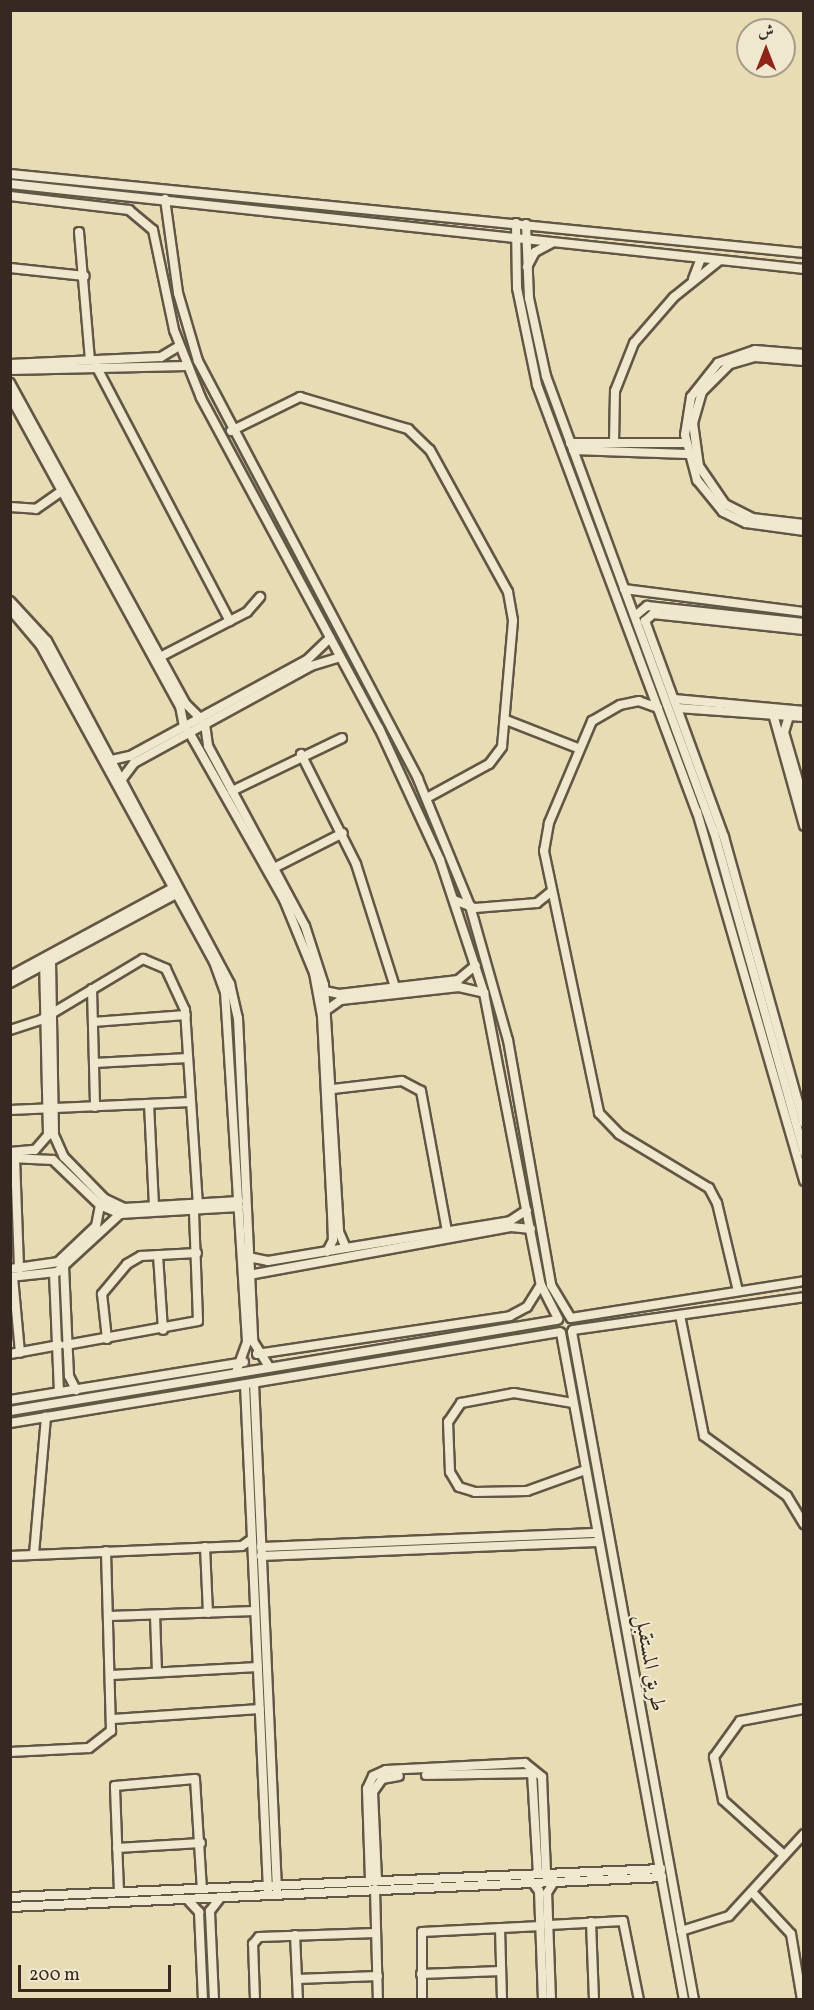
<!DOCTYPE html>
<html>
<head>
<meta charset="utf-8">
<style>
  body { margin:0 }
  #map { position:relative; width:814px; height:2010px; overflow:hidden; background:#e8dcb4; font-family:Vollkorn,Amiri,serif }
  div>[style] { position:absolute }
  [style*='--x'] { left:calc(var(--x)*1px); top:calc(var(--y)*1px); width:calc(var(--w)*1px); rotate:calc(var(--a)*1deg) }
  .roads { filter:drop-shadow(2px 0 #625646) drop-shadow(-2px 0 #625646) drop-shadow(0 2px #625646) drop-shadow(0 -2px #625646) }
  .minor>* { height:8px; margin:-4px; padding:0 4px; transform-origin:4px; border-radius:4px; background:#f0e8ce }
  span { translate:-50% -50%; white-space:nowrap; text-align:center; line-height:1.15; -webkit-text-stroke:4.5px #f0e8ce; paint-order:stroke }
  .street-label { font-size:21px; color:#362921 }
  .frame { position:absolute; inset:0; border:12px solid #362921; pointer-events:none }
  .north { position:absolute; left:736px; top:18px; width:60px; height:60px; box-sizing:border-box; background:#f0e8ce; border:2px solid #a69c89; border-radius:50%; rotate:0deg; font-size:16px; font-weight:700; line-height:24px; text-align:center; color:#362921 }
  .north::after { content:''; display:block; margin:auto; width:21px; height:27px; background:#8f2418; clip-path:polygon(50% 0,100% 100%,50% 72%,0 100%) }
  .scale { position:absolute; left:18px; top:1965px; width:153px; height:27px; box-sizing:border-box; border:3px solid #362921; border-top:0; padding-left:8px; font-size:18px; line-height:21px; white-space:nowrap; color:#362921; -webkit-text-stroke:4px #f0e8ce; paint-order:stroke }
</style>
</head>
<body>
<div id="map">
  <div class="roads">
    <div class="minor">
      <div style="--x:10;--y:174;--w:798;--a:5.68"></div>
      <div style="--x:10;--y:184;--w:799;--a:6.11"></div>
      <div style="--x:10;--y:196;--w:120;--a:6.7"></div>
      <div style="--x:129;--y:210;--w:31;--a:40"></div>
      <div style="--x:153;--y:230;--w:102;--a:78.1"></div>
      <div style="--x:174;--y:330;--w:73;--a:68.3"></div>
      <div style="--x:201;--y:398;--w:375;--a:61.7"></div>
      <div style="--x:379;--y:728;--w:145;--a:65.2"></div>
      <div style="--x:440;--y:860;--w:140;--a:71.7"></div>
      <div style="--x:484;--y:993;--w:298;--a:79"></div>
      <div style="--x:541;--y:1285;--w:38;--a:63"></div>
      <div style="--x:165;--y:199;--w:95;--a:82.1"></div>
      <div style="--x:178;--y:293;--w:71;--a:73.6"></div>
      <div style="--x:198;--y:361;--w:472;--a:62.2"></div>
      <div style="--x:418;--y:779;--w:137;--a:67.7"></div>
      <div style="--x:470;--y:906;--w:139;--a:74.2"></div>
      <div style="--x:508;--y:1040;--w:249;--a:80"></div>
      <div style="--x:551;--y:1285;--w:37;--a:59"></div>
      <div style="--x:516;--y:223;--w:65;--a:89.1"></div>
      <div style="--x:517;--y:288;--w:99;--a:78.3"></div>
      <div style="--x:537;--y:385;--w:456;--a:69.5"></div>
      <div style="--x:697;--y:812;--w:384;--a:73.8"></div>
      <div style="--x:526;--y:224;--w:74;--a:87.7"></div>
      <div style="--x:529;--y:298;--w:80;--a:77.7"></div>
      <div style="--x:546;--y:376;--w:486;--a:69.8"></div>
      <div style="--x:714;--y:832;--w:333;--a:74.3"></div>
      <div style="--x:79;--y:232;--w:128;--a:85.1"></div>
      <div style="--x:527;--y:267;--w:17;--a:-62"></div>
      <div style="--x:535;--y:252;--w:19;--a:-28"></div>
      <div style="--x:10;--y:268;--w:75;--a:6.1"></div>
      <div style="--x:693;--y:279;--w:22;--a:-69"></div>
      <div style="--x:804;--y:354;--w:49;--a:-175.3"></div>
      <div style="--x:755;--y:350;--w:39;--a:161"></div>
      <div style="--x:718;--y:363;--w:43;--a:128.5"></div>
      <div style="--x:691;--y:397;--w:38;--a:99"></div>
      <div style="--x:685;--y:435;--w:47;--a:75.1"></div>
      <div style="--x:697;--y:480;--w:41;--a:50.9"></div>
      <div style="--x:723;--y:512;--w:25;--a:26"></div>
      <div style="--x:746;--y:523;--w:59;--a:7.9"></div>
      <div style="--x:804;--y:361;--w:49;--a:-175.3"></div>
      <div style="--x:755;--y:357;--w:26;--a:164"></div>
      <div style="--x:730;--y:364;--w:40;--a:135"></div>
      <div style="--x:702;--y:392;--w:32;--a:106"></div>
      <div style="--x:693;--y:423;--w:43;--a:82.1"></div>
      <div style="--x:699;--y:466;--w:46;--a:55.6"></div>
      <div style="--x:725;--y:504;--w:30;--a:27"></div>
      <div style="--x:752;--y:518;--w:52;--a:6.6"></div>
      <div style="--x:10;--y:364;--w:151;--a:-2.7"></div>
      <div style="--x:161;--y:357;--w:21;--a:-31"></div>
      <div style="--x:96;--y:366;--w:288;--a:62.3"></div>
      <div style="--x:10;--y:370;--w:177;--a:-1.3"></div>
      <div style="--x:10;--y:383;--w:366;--a:61.3"></div>
      <div style="--x:186;--y:704;--w:20;--a:45"></div>
      <div style="--x:10;--y:396;--w:354;--a:61.3"></div>
      <div style="--x:180;--y:706;--w:21;--a:79"></div>
      <div style="--x:231;--y:431;--w:77;--a:-26.2"></div>
      <div style="--x:300;--y:397;--w:113;--a:16.5"></div>
      <div style="--x:408;--y:429;--w:30;--a:44"></div>
      <div style="--x:430;--y:450;--w:162;--a:61.2"></div>
      <div style="--x:508;--y:592;--w:29;--a:80"></div>
      <div style="--x:513;--y:621;--w:126;--a:95"></div>
      <div style="--x:502;--y:747;--w:21;--a:127"></div>
      <div style="--x:489;--y:764;--w:71;--a:151.3"></div>
      <div style="--x:570;--y:443;--w:115;--a:0"></div>
      <div style="--x:614;--y:443;--w:52;--a:-88.9"></div>
      <div style="--x:615;--y:391;--w:52;--a:-68.4"></div>
      <div style="--x:634;--y:343;--w:61;--a:-49"></div>
      <div style="--x:674;--y:297;--w:58;--a:-38.7"></div>
      <div style="--x:573;--y:450;--w:114;--a:2"></div>
      <div style="--x:10;--y:507;--w:26;--a:4"></div>
      <div style="--x:36;--y:509;--w:32;--a:-35"></div>
      <div style="--x:624;--y:589;--w:181;--a:7.3"></div>
      <div style="--x:10;--y:601;--w:54;--a:47.2"></div>
      <div style="--x:47;--y:641;--w:389;--a:61.9"></div>
      <div style="--x:230;--y:984;--w:35;--a:77"></div>
      <div style="--x:238;--y:1018;--w:323;--a:87.3"></div>
      <div style="--x:253;--y:1341;--w:31;--a:58"></div>
      <div style="--x:10;--y:609;--w:48;--a:50"></div>
      <div style="--x:41;--y:646;--w:360;--a:61.3"></div>
      <div style="--x:214;--y:962;--w:32;--a:70"></div>
      <div style="--x:225;--y:992;--w:351;--a:86.4"></div>
      <div style="--x:247;--y:1342;--w:33;--a:110"></div>
      <div style="--x:635;--y:616;--w:16;--a:-40"></div>
      <div style="--x:647;--y:606;--w:158;--a:6.2"></div>
      <div style="--x:804;--y:630;--w:152;--a:-174"></div>
      <div style="--x:653;--y:614;--w:11;--a:139"></div>
      <div style="--x:645;--y:621;--w:230;--a:69.9"></div>
      <div style="--x:724;--y:837;--w:297;--a:74.4"></div>
      <div style="--x:160;--y:657;--w:98;--a:-27.3"></div>
      <div style="--x:247;--y:612;--w:20;--a:-49"></div>
      <div style="--x:674;--y:699;--w:131;--a:5.3"></div>
      <div style="--x:658;--y:708;--w:20;--a:-160"></div>
      <div style="--x:639;--y:701;--w:19;--a:168"></div>
      <div style="--x:620;--y:705;--w:32;--a:150"></div>
      <div style="--x:592;--y:721;--w:111;--a:112.9"></div>
      <div style="--x:549;--y:823;--w:28;--a:100"></div>
      <div style="--x:544;--y:851;--w:268;--a:78.1"></div>
      <div style="--x:599;--y:1113;--w:29;--a:46"></div>
      <div style="--x:619;--y:1134;--w:105;--a:31"></div>
      <div style="--x:709;--y:1188;--w:17;--a:62"></div>
      <div style="--x:717;--y:1203;--w:90;--a:76.6"></div>
      <div style="--x:678;--y:708;--w:126;--a:4.1"></div>
      <div style="--x:773;--y:714;--w:116;--a:74.5"></div>
      <div style="--x:789;--y:716;--w:17;--a:107"></div>
      <div style="--x:784;--y:732;--w:72;--a:73.8"></div>
      <div style="--x:506;--y:720;--w:77;--a:21.3"></div>
      <div style="--x:205;--y:724;--w:22;--a:82"></div>
      <div style="--x:208;--y:746;--w:204;--a:61.7"></div>
      <div style="--x:305;--y:926;--w:62;--a:72.1"></div>
      <div style="--x:324;--y:985;--w:247;--a:86.5"></div>
      <div style="--x:339;--y:1232;--w:17;--a:66"></div>
      <div style="--x:189;--y:732;--w:193;--a:60.5"></div>
      <div style="--x:284;--y:900;--w:79;--a:67.7"></div>
      <div style="--x:314;--y:973;--w:44;--a:79.5"></div>
      <div style="--x:322;--y:1016;--w:197;--a:87.1"></div>
      <div style="--x:332;--y:1213;--w:27;--a:88"></div>
      <div style="--x:333;--y:1240;--w:13;--a:117"></div>
      <div style="--x:301;--y:754;--w:123;--a:63.4"></div>
      <div style="--x:356;--y:864;--w:129;--a:72.4"></div>
      <div style="--x:112;--y:760;--w:18;--a:-13"></div>
      <div style="--x:130;--y:756;--w:201;--a:-28.5"></div>
      <div style="--x:307;--y:660;--w:32;--a:-44"></div>
      <div style="--x:122;--y:779;--w:20;--a:-53"></div>
      <div style="--x:134;--y:763;--w:202;--a:-28.7"></div>
      <div style="--x:311;--y:666;--w:30;--a:-17"></div>
      <div style="--x:232;--y:791;--w:122;--a:-25.7"></div>
      <div style="--x:274;--y:868;--w:77;--a:-26.9"></div>
      <div style="--x:454;--y:900;--w:22;--a:21"></div>
      <div style="--x:475;--y:908;--w:62;--a:-4.6"></div>
      <div style="--x:537;--y:903;--w:19;--a:-39"></div>
      <div style="--x:51;--y:961;--w:174;--a:89"></div>
      <div style="--x:54;--y:1135;--w:24;--a:66"></div>
      <div style="--x:64;--y:1157;--w:59;--a:45.7"></div>
      <div style="--x:105;--y:1199;--w:21;--a:25"></div>
      <div style="--x:124;--y:1208;--w:115;--a:-3.5"></div>
      <div style="--x:10;--y:976;--w:185;--a:-28.4"></div>
      <div style="--x:10;--y:983;--w:188;--a:-28.2"></div>
      <div style="--x:92;--y:989;--w:118;--a:88.5"></div>
      <div style="--x:325;--y:991;--w:14;--a:12"></div>
      <div style="--x:339;--y:994;--w:120;--a:-6.7"></div>
      <div style="--x:458;--y:980;--w:23;--a:-40"></div>
      <div style="--x:328;--y:1009;--w:16;--a:-35"></div>
      <div style="--x:341;--y:1000;--w:119;--a:-6.3"></div>
      <div style="--x:459;--y:987;--w:26;--a:13"></div>
      <div style="--x:93;--y:1022;--w:93;--a:-4.3"></div>
      <div style="--x:10;--y:1030;--w:33;--a:-18"></div>
      <div style="--x:41;--y:1020;--w:119;--a:-30.9"></div>
      <div style="--x:143;--y:959;--w:25;--a:23"></div>
      <div style="--x:166;--y:969;--w:45;--a:65.1"></div>
      <div style="--x:185;--y:1010;--w:194;--a:86.2"></div>
      <div style="--x:94;--y:1063;--w:94;--a:-3"></div>
      <div style="--x:333;--y:1089;--w:69;--a:-6.6"></div>
      <div style="--x:402;--y:1081;--w:21;--a:28"></div>
      <div style="--x:421;--y:1091;--w:142;--a:79.5"></div>
      <div style="--x:149;--y:1104;--w:104;--a:87.2"></div>
      <div style="--x:10;--y:1110;--w:181;--a:-2.5"></div>
      <div style="--x:10;--y:1152;--w:25;--a:-5"></div>
      <div style="--x:35;--y:1150;--w:20;--a:-49"></div>
      <div style="--x:48;--y:1135;--w:170;--a:-91.3"></div>
      <div style="--x:10;--y:1158;--w:43;--a:2.7"></div>
      <div style="--x:53;--y:1160;--w:65;--a:43.8"></div>
      <div style="--x:100;--y:1205;--w:22;--a:24"></div>
      <div style="--x:120;--y:1214;--w:119;--a:-3.4"></div>
      <div style="--x:15;--y:1158;--w:111;--a:87.9"></div>
      <div style="--x:158;--y:1255;--w:75;--a:86.2"></div>
      <div style="--x:248;--y:1257;--w:20;--a:11"></div>
      <div style="--x:268;--y:1261;--w:79;--a:-9.5"></div>
      <div style="--x:346;--y:1248;--w:166;--a:-9.3"></div>
      <div style="--x:510;--y:1221;--w:20;--a:-33"></div>
      <div style="--x:64;--y:1266;--w:110;--a:87.4"></div>
      <div style="--x:69;--y:1376;--w:16;--a:63"></div>
      <div style="--x:10;--y:1269;--w:49;--a:-8.3"></div>
      <div style="--x:58;--y:1262;--w:52;--a:-43.5"></div>
      <div style="--x:96;--y:1226;--w:21;--a:-79"></div>
      <div style="--x:54;--y:1273;--w:119;--a:87.6"></div>
      <div style="--x:249;--y:1275;--w:266;--a:-10.4"></div>
      <div style="--x:511;--y:1227;--w:20;--a:6"></div>
      <div style="--x:10;--y:1277;--w:47;--a:-6.1"></div>
      <div style="--x:57;--y:1272;--w:86;--a:-42.6"></div>
      <div style="--x:13;--y:1277;--w:76;--a:84.7"></div>
      <div style="--x:680;--y:1315;--w:123;--a:78.8"></div>
      <div style="--x:704;--y:1436;--w:102;--a:35.9"></div>
      <div style="--x:787;--y:1496;--w:33;--a:59"></div>
      <div style="--x:571;--y:1318;--w:236;--a:-9"></div>
      <div style="--x:573;--y:1330;--w:233;--a:-8.1"></div>
      <div style="--x:572;--y:1332;--w:679;--a:79.65"></div>
      <div style="--x:561;--y:1333;--w:678;--a:79.55"></div>
      <div style="--x:107;--y:1339;--w:45;--a:-96.3"></div>
      <div style="--x:102;--y:1294;--w:39;--a:-50"></div>
      <div style="--x:127;--y:1264;--w:16;--a:-30"></div>
      <div style="--x:141;--y:1256;--w:56;--a:-3.1"></div>
      <div style="--x:66;--y:1345;--w:134;--a:-10.3"></div>
      <div style="--x:198;--y:1321;--w:111;--a:-92.1"></div>
      <div style="--x:10;--y:1354;--w:50;--a:-10.4"></div>
      <div style="--x:257;--y:1354;--w:256;--a:-8.5"></div>
      <div style="--x:510;--y:1316;--w:19;--a:-28"></div>
      <div style="--x:527;--y:1307;--w:26;--a:-58"></div>
      <div style="--x:254;--y:1383;--w:508;--a:87.4"></div>
      <div style="--x:245;--y:1385;--w:506;--a:87.39"></div>
      <div style="--x:10;--y:1400;--w:237;--a:-9.2"></div>
      <div style="--x:573;--y:1403;--w:60;--a:-170.4"></div>
      <div style="--x:514;--y:1393;--w:54;--a:169.3"></div>
      <div style="--x:461;--y:1403;--w:23;--a:124"></div>
      <div style="--x:448;--y:1422;--w:50;--a:87.7"></div>
      <div style="--x:450;--y:1472;--w:17;--a:59"></div>
      <div style="--x:459;--y:1487;--w:17;--a:17"></div>
      <div style="--x:475;--y:1492;--w:52;--a:-1.1"></div>
      <div style="--x:527;--y:1491;--w:62;--a:-19.9"></div>
      <div style="--x:10;--y:1411;--w:555;--a:-9.45"></div>
      <div style="--x:10;--y:1423;--w:557;--a:-9.39"></div>
      <div style="--x:205;--y:1547;--w:66;--a:87.4"></div>
      <div style="--x:261;--y:1547;--w:335;--a:-2.4"></div>
      <div style="--x:34;--y:1554;--w:138;--a:-85"></div>
      <div style="--x:10;--y:1556;--w:232;--a:-2.5"></div>
      <div style="--x:242;--y:1546;--w:12;--a:-35"></div>
      <div style="--x:261;--y:1556;--w:336;--a:-2.4"></div>
      <div style="--x:155;--y:1615;--w:57;--a:88"></div>
      <div style="--x:109;--y:1616;--w:146;--a:-2"></div>
      <div style="--x:112;--y:1675;--w:146;--a:-3.1"></div>
      <div style="--x:113;--y:1719;--w:147;--a:-3.9"></div>
      <div style="--x:10;--y:1752;--w:79;--a:-2.9"></div>
      <div style="--x:89;--y:1748;--w:28;--a:-38"></div>
      <div style="--x:111;--y:1731;--w:180;--a:-91.6"></div>
      <div style="--x:426;--y:1775;--w:106;--a:-1.1"></div>
      <div style="--x:532;--y:1773;--w:101;--a:86.6"></div>
      <div style="--x:117;--y:1848;--w:84;--a:-3.4"></div>
      <div style="--x:784;--y:1855;--w:82;--a:-138"></div>
      <div style="--x:723;--y:1800;--w:44;--a:-101.8"></div>
      <div style="--x:714;--y:1757;--w:44;--a:-54.2"></div>
      <div style="--x:740;--y:1721;--w:65;--a:-10.6"></div>
      <div style="--x:370;--y:1880;--w:91;--a:-91.9"></div>
      <div style="--x:367;--y:1789;--w:14;--a:-65"></div>
      <div style="--x:373;--y:1776;--w:14;--a:-25"></div>
      <div style="--x:386;--y:1770;--w:139;--a:-2.9"></div>
      <div style="--x:525;--y:1763;--w:22;--a:39"></div>
      <div style="--x:542;--y:1777;--w:97;--a:87.6"></div>
      <div style="--x:377;--y:1880;--w:88;--a:-92.6"></div>
      <div style="--x:373;--y:1792;--w:16;--a:-55"></div>
      <div style="--x:382;--y:1779;--w:17;--a:-10"></div>
      <div style="--x:533;--y:1883;--w:10;--a:53"></div>
      <div style="--x:539;--y:1891;--w:109;--a:87.9"></div>
      <div style="--x:375;--y:1889;--w:111;--a:88.5"></div>
      <div style="--x:119;--y:1892;--w:106;--a:-92.2"></div>
      <div style="--x:115;--y:1786;--w:80;--a:-5"></div>
      <div style="--x:195;--y:1779;--w:110;--a:86.4"></div>
      <div style="--x:752;--y:1892;--w:57;--a:47.1"></div>
      <div style="--x:791;--y:1934;--w:67;--a:80.5"></div>
      <div style="--x:10;--y:1897;--w:652;--a:-2.46"></div>
      <div style="--x:187;--y:1899;--w:18;--a:47"></div>
      <div style="--x:199;--y:1912;--w:88;--a:87.4"></div>
      <div style="--x:10;--y:1907;--w:653;--a:-2.63"></div>
      <div style="--x:591;--y:1922;--w:78;--a:87.8"></div>
      <div style="--x:549;--y:1925;--w:74;--a:-3.1"></div>
      <div style="--x:623;--y:1921;--w:81;--a:78.6"></div>
      <div style="--x:500;--y:1928;--w:72;--a:88.4"></div>
      <div style="--x:681;--y:1931;--w:50;--a:-17.4"></div>
      <div style="--x:729;--y:1916;--w:111;--a:-47.6"></div>
      <div style="--x:295;--y:1935;--w:65;--a:87.4"></div>
      <div style="--x:421;--y:1974;--w:80;--a:-2.1"></div>
      <div style="--x:297;--y:1979;--w:81;--a:-2.1"></div>
      <div style="--x:214;--y:2000;--w:89;--a:-92.6"></div>
      <div style="--x:210;--y:1911;--w:16;--a:-52"></div>
      <div style="--x:255;--y:2000;--w:56;--a:-92"></div>
      <div style="--x:253;--y:1944;--w:9;--a:-49"></div>
      <div style="--x:259;--y:1937;--w:117;--a:-2"></div>
      <div style="--x:422;--y:2000;--w:68;--a:-90"></div>
      <div style="--x:422;--y:1932;--w:119;--a:-2.9"></div>
      <div style="--x:551;--y:2000;--w:107;--a:-92.1"></div>
      <div style="--x:547;--y:1893;--w:13;--a:-58"></div>
    </div>
  </div>
  <div class="street-label">
    <span style="left:649px;top:1663px;rotate:80deg">طريق المستقبل</span>
  </div>
  <div class="frame"></div>
  <div class="north">ش</div>
  <div class="scale">200 m</div>
</div>
</body>
</html>
